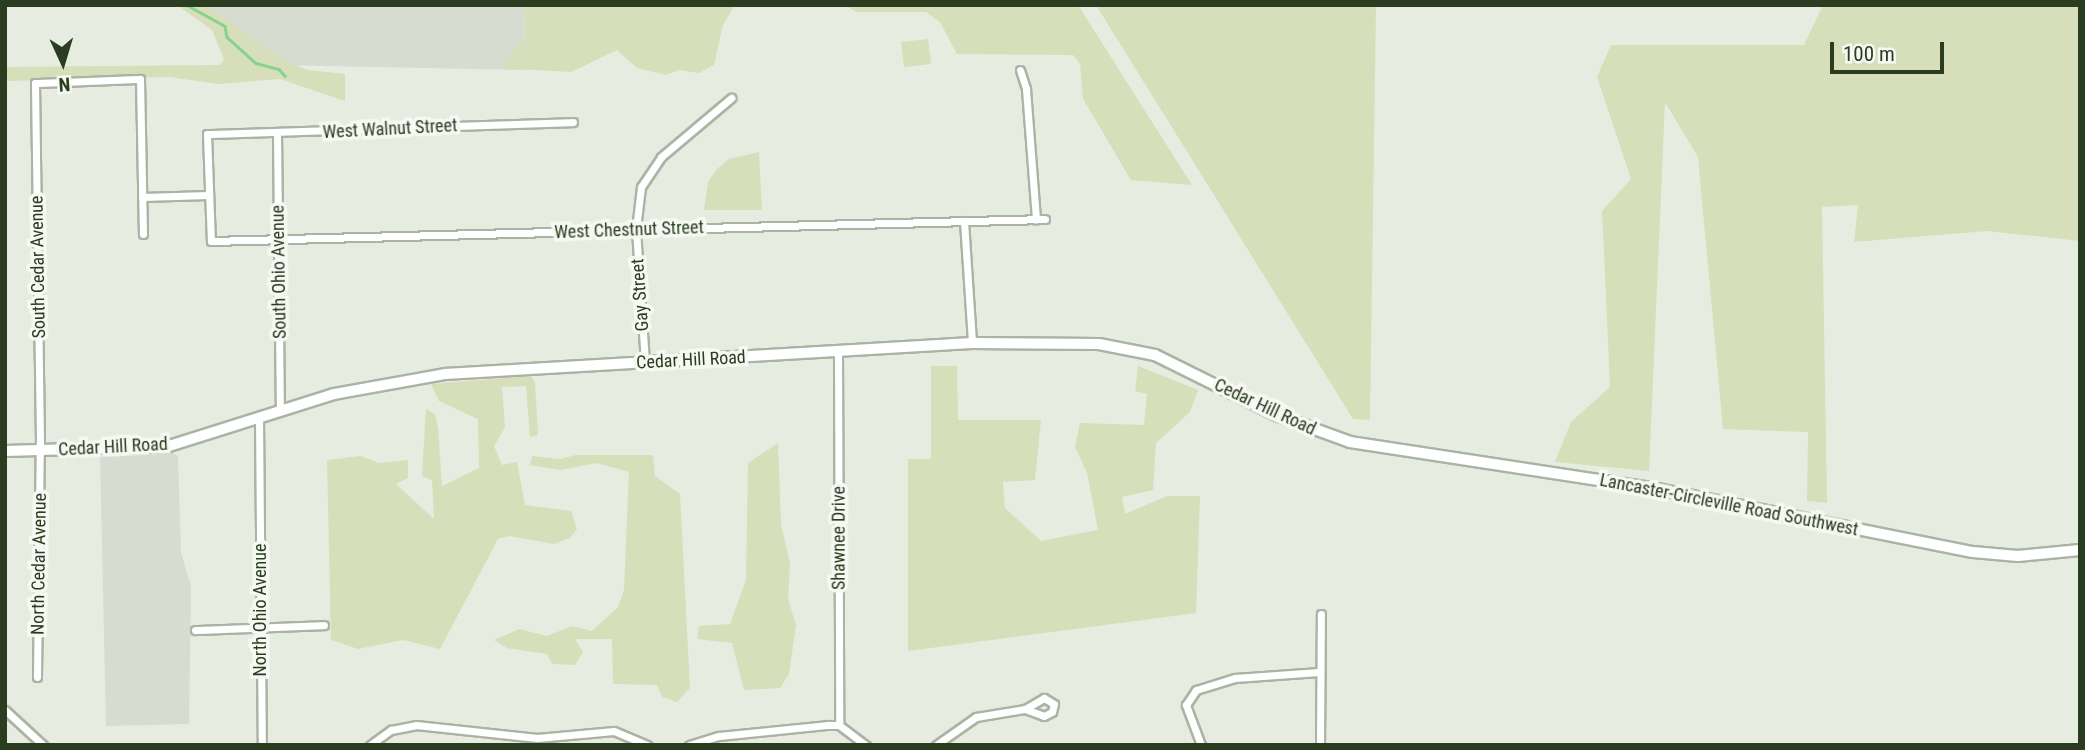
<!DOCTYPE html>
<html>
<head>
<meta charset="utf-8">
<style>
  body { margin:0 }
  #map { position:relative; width:2085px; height:750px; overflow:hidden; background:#e7ece1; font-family:"Roboto Condensed",sans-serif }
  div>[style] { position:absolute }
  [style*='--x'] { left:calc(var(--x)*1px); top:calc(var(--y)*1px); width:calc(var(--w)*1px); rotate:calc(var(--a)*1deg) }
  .built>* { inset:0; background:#d6dccf }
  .green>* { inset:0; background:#d6deba }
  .stream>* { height:2.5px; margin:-1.25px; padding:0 1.25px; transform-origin:1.25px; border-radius:1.25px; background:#88d28f }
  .roads { filter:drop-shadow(2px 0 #abb4a4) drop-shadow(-2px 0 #abb4a4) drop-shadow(0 2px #abb4a4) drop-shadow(0 -2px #abb4a4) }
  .minor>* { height:7px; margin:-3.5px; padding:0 3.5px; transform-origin:3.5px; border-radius:3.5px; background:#fff }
  .secondary>* { height:10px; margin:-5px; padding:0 5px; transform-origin:5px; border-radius:5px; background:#fff }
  span { translate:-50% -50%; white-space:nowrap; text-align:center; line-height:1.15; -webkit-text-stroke:7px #f6f8f2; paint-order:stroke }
  .street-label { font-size:18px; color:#2a3d21 }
  .frame { position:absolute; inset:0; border:7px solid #2a3d21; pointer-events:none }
  .north { position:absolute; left:28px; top:28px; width:70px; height:70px; -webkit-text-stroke:5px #f6f8f2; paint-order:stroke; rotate:176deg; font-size:19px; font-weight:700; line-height:28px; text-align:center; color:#2a3d21 }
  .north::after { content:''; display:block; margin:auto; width:24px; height:32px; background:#2a3d21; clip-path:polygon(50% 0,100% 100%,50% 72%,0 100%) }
  .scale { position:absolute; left:1830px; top:42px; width:114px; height:32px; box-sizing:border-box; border:4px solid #2a3d21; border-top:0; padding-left:9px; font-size:21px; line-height:24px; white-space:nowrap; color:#2a3d21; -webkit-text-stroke:5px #f6f8f2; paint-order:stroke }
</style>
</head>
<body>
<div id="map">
  <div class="built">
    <div style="clip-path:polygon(199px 5px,524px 5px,525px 70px,279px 65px)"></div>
    <div style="clip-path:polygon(171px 451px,178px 457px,181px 553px,191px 586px,189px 724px,106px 726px,100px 456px)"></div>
  </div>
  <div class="green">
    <div style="clip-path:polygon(177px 5px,207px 5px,283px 60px,308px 70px,345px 74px,345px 101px,280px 79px,218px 84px,170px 77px,5px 81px,5px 67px,220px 65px,224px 59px,212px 30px)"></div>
    <div style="clip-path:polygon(524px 5px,735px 5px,723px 25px,714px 65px,699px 73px,679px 70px,666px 75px,637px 68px,617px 50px,571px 72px,500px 68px,525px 37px)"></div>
    <div style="clip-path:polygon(845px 5px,1078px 5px,1192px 185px,1131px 180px,1083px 99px,1080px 64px,1073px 55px,957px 54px,940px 22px,926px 12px,856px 12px)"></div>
    <div style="clip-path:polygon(1096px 5px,1376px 5px,1370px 420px,1353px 419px)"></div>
    <div style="clip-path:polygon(1823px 5px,2080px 5px,2080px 241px,1987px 231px,1854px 242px,1858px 205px,1822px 207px,1827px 503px,1807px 501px,1808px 432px,1723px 429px,1698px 157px,1665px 102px,1649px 471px,1555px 462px,1571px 422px,1610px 387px,1602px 211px,1631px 179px,1597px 77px,1611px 45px,1804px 45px)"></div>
    <div style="clip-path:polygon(928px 39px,931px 64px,904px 67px,901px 42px)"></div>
    <div style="clip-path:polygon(759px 152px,762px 210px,704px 210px,708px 182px,717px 169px,729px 159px)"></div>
    <div style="clip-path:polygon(931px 366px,957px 366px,958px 420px,1041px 420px,1035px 480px,1003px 482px,1005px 508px,1041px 541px,1098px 530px,1087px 473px,1075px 447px,1080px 423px,1144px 425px,1147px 394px,1135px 391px,1138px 366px,1198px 390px,1190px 412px,1156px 443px,1153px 490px,1122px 497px,1125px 514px,1167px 496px,1200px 496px,1196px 613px,908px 651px,908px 459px,931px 459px)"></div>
    <div style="clip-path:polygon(531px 376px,535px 383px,538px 435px,530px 437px,526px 386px,502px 387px,505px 427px,494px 446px,502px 465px,517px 462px,525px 505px,571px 511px,577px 529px,570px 538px,554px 544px,509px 536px,498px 539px,440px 649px,403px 640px,358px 649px,331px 640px,327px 460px,361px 456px,379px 463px,408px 460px,408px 478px,396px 484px,434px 519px,432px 480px,422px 476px,426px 409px,435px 414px,438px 428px,442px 486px,479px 468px,478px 419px,439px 401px,431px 384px)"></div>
    <div style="clip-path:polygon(778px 443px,781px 524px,790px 564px,788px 599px,796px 625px,789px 674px,780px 688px,744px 690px,732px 643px,697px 639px,699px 626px,730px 624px,746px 580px,748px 463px)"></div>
    <div style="clip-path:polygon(576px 455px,653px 455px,655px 476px,680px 494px,690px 688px,677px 702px,662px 697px,657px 685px,613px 684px,612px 639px,575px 639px,583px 652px,575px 665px,552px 664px,547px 654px,507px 648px,494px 640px,519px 629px,547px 636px,572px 626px,592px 631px,618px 607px,624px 590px,629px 472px,597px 463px,561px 470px,530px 465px,532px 456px,560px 459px)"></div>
  </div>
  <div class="stream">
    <div style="--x:187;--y:5;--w:43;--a:28.9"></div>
    <div style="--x:225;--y:26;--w:11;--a:80"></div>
    <div style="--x:227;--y:37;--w:39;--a:42"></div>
    <div style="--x:256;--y:63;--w:24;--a:15"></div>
    <div style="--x:279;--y:69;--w:9;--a:49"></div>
  </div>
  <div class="roads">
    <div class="minor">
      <div style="--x:1020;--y:70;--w:20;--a:72"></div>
      <div style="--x:1026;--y:89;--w:131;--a:85.6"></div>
      <div style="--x:573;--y:122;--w:366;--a:178.1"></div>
      <div style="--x:207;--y:134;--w:107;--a:87.9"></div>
      <div style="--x:211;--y:241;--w:834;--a:-1.51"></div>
      <div style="--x:277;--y:133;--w:278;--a:89.4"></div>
      <div style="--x:142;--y:197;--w:67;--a:-1.7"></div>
      <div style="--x:964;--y:221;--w:122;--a:86.2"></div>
      <div style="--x:838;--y:351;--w:374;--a:89.8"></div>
      <div style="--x:645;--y:362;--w:133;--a:-93.9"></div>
      <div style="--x:636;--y:229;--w:42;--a:-83.2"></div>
      <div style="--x:641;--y:187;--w:36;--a:-56"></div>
      <div style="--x:661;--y:157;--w:92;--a:-40.1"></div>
      <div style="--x:259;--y:418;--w:327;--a:89.5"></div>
      <div style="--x:195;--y:630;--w:129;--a:-2.2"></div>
      <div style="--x:37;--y:677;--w:235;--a:-89.3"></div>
      <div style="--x:40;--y:442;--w:359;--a:-90.8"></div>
      <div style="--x:35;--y:83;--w:105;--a:-2.2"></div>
      <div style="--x:140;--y:79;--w:155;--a:88.9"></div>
      <div style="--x:5;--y:710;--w:52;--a:42.6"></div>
      <div style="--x:370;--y:745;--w:26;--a:-36"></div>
      <div style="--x:391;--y:730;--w:25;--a:-11"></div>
      <div style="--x:416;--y:725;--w:122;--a:6.1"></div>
      <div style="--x:537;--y:738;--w:77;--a:-5.2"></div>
      <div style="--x:614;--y:731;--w:36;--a:23"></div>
      <div style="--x:689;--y:745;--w:31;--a:-17"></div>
      <div style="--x:719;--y:736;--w:110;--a:-5.8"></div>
      <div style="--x:828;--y:725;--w:11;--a:0"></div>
      <div style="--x:839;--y:725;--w:34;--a:37"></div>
      <div style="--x:936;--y:745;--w:49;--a:-35"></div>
      <div style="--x:976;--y:717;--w:50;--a:-9.3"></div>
      <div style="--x:1025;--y:709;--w:20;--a:20"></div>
      <div style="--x:1044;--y:716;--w:9;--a:-27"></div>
      <div style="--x:1052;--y:712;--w:8;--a:-76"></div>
      <div style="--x:1054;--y:704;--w:12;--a:-149"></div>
      <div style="--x:1044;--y:698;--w:22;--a:150"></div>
      <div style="--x:1201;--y:745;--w:43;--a:-110.6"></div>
      <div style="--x:1186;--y:705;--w:18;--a:-56"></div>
      <div style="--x:1196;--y:690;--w:41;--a:-17.1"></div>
      <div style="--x:1235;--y:678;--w:84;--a:-4.1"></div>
      <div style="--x:1320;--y:745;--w:131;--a:-89.6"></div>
    </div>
    <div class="secondary">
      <div style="--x:5;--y:451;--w:164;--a:-1.7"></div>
      <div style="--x:169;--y:446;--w:173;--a:-17.5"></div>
      <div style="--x:334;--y:394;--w:113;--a:-10.2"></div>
      <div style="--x:445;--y:374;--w:528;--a:-3.37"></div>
      <div style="--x:972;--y:343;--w:127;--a:0.5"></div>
      <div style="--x:1099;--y:344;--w:57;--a:11.1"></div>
      <div style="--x:1155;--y:355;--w:135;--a:26.4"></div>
      <div style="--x:1276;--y:415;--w:79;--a:20"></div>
      <div style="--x:1350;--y:442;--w:311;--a:8.7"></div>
      <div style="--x:1657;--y:489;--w:322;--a:11.3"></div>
      <div style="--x:1973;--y:552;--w:45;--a:5.1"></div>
      <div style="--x:2018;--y:556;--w:62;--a:-5.5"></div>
    </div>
  </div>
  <div class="street-label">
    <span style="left:390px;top:129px;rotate:-3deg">West Walnut Street</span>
    <span style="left:629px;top:230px;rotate:-2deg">West Chestnut Street</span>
    <span style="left:38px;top:267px;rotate:-91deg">South Cedar Avenue</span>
    <span style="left:279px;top:272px;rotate:-91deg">South Ohio Avenue</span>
    <span style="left:640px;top:295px;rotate:-94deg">Gay Street</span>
    <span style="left:691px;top:360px;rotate:-3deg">Cedar Hill Road</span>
    <span style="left:1265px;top:407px;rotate:25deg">Cedar Hill Road</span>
    <span style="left:113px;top:447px;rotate:-3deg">Cedar Hill Road</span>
    <span style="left:1729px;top:505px;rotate:11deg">Lancaster-Circleville Road Southwest</span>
    <span style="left:839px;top:538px;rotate:-90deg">Shawnee Drive</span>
    <span style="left:39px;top:564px;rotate:-89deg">North Cedar Avenue</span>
    <span style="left:260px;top:610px;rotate:-90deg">North Ohio Avenue</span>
  </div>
  <div class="frame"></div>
  <div class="north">N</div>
  <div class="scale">100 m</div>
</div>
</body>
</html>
